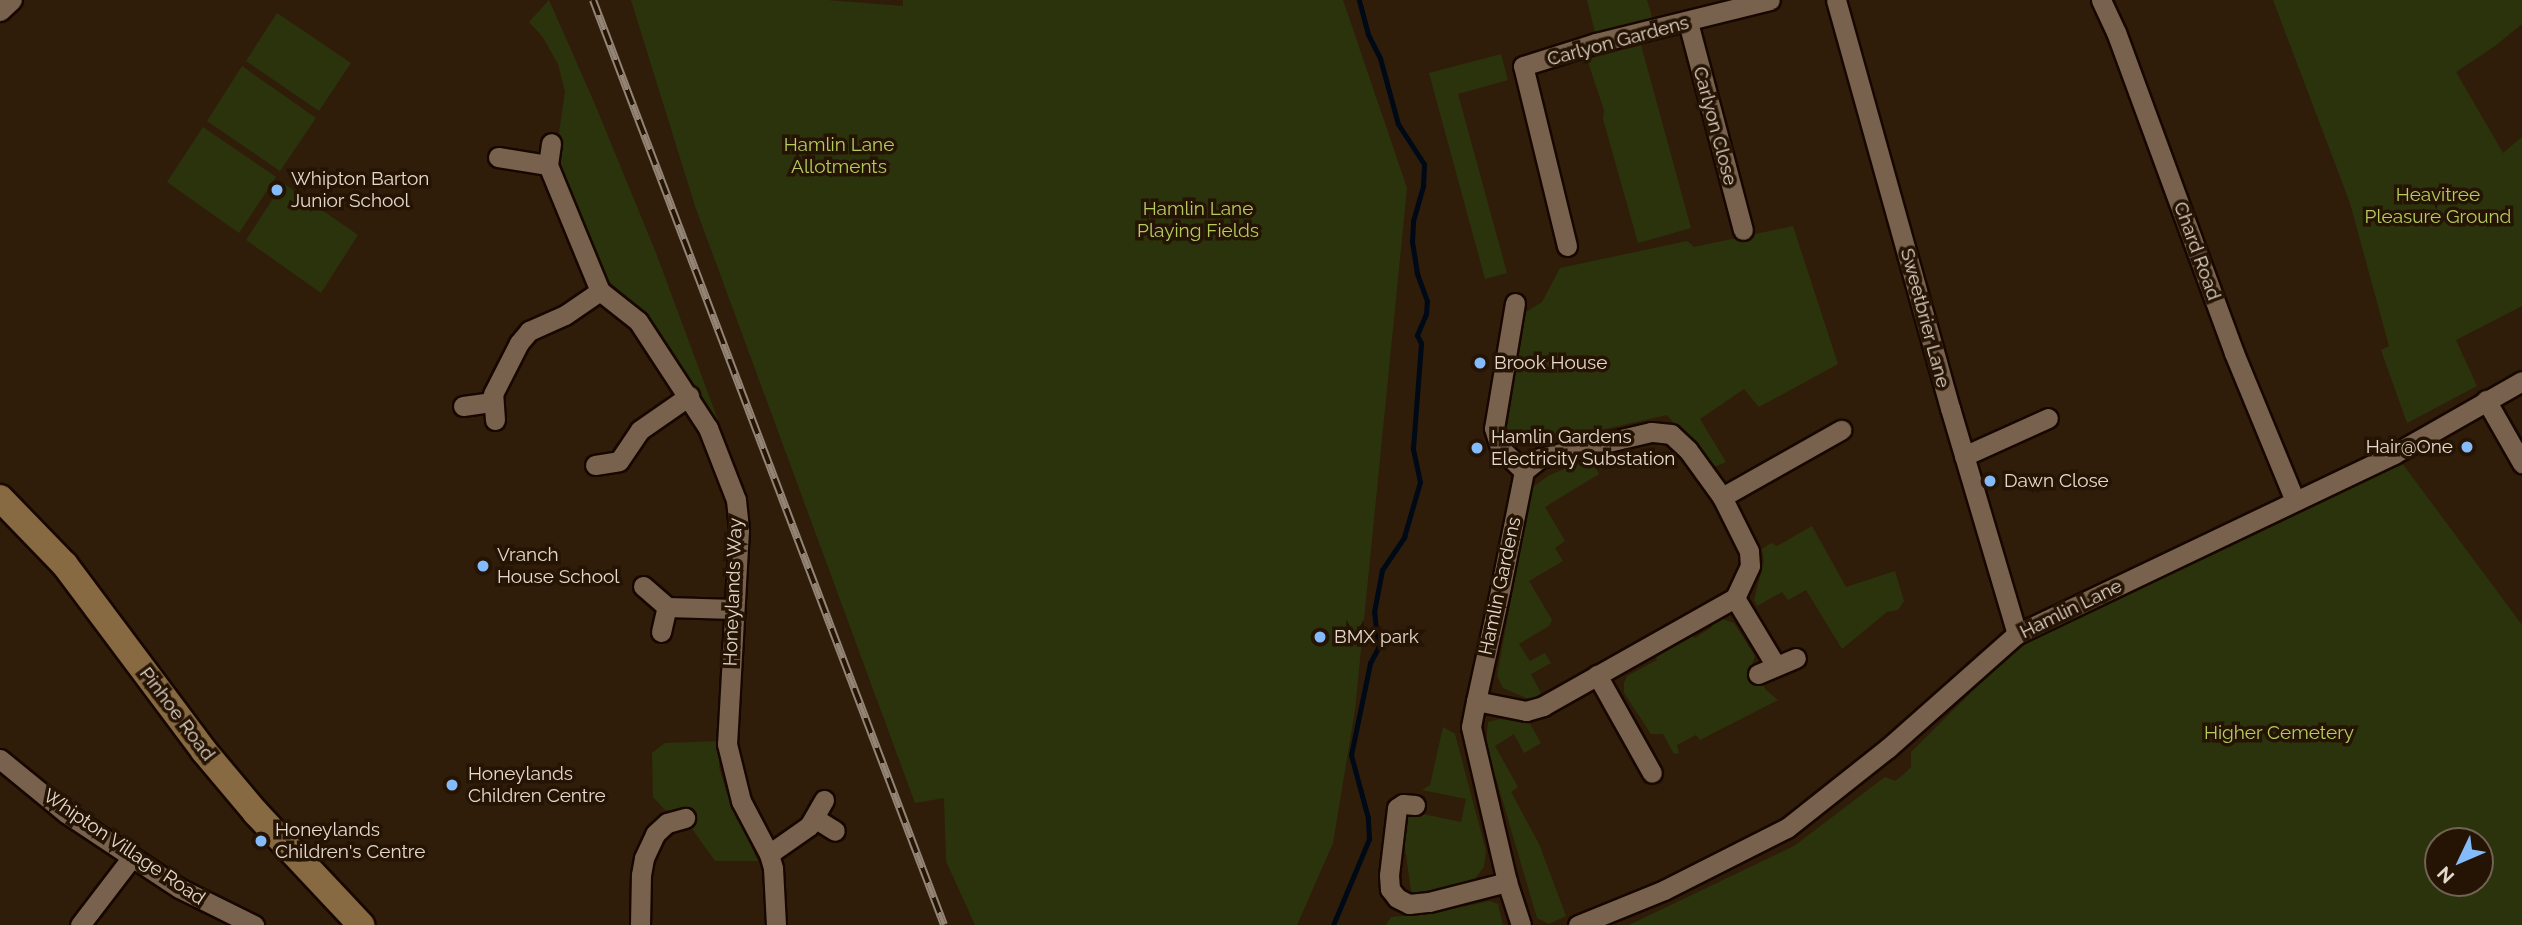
<!DOCTYPE html>
<html>
<head>
<meta charset="utf-8">
<style>
  body { margin:0 }
  #map { position:relative; width:2522px; height:925px; overflow:hidden; background:#2f1d0a; font-family:Raleway,sans-serif }
  div>[style] { position:absolute }
  [style*='--x'] { left:calc(var(--x)*1px); top:calc(var(--y)*1px); width:calc(var(--w)*1px); rotate:calc(var(--a)*1deg) }
  .green>* { inset:0; background:#2b330d }
  .stream>* { height:5px; margin:-2.5px; padding:0 2.5px; transform-origin:2.5px; border-radius:2.5px; background:#000916 }
  .roads { filter:drop-shadow(2px 0 #170700) drop-shadow(-2px 0 #170700) drop-shadow(0 2px #170700) drop-shadow(0 -2px #170700) }
  .minor>* { height:19px; margin:-9.5px; padding:0 9.5px; transform-origin:9.5px; border-radius:9.5px; background:#78624e }
  .secondary>* { height:26px; margin:-13px; padding:0 13px; transform-origin:13px; border-radius:13px; background:#876a41 }
  .rail>* { height:8px; margin-top:-4px; transform-origin:0; background:repeating-linear-gradient(90deg,#251403 0 16px,#938475 0 32px); box-sizing:border-box; border-block:2px solid #938475 }
  .dots>* { width:19px; height:19px; translate:-50% -50%; box-sizing:border-box; border:4px solid #251403; border-radius:50% }
  span { translate:-50% -50%; white-space:nowrap; text-align:center; line-height:1.15; -webkit-text-stroke:7px #251403; paint-order:stroke }
  .street-label { font-size:19px; color:#e4d8cc }
  .park-label { font-size:19px; color:#b4cc5f }
  .poi-label { font-size:19px; color:#e4d8cc }
  .left { translate:0 -50%; text-align:left }
  .right { translate:-100% -50%; text-align:right }
  .north { position:absolute; left:2424px; top:827px; width:70px; height:70px; box-sizing:border-box; background:#251403; border:2px solid #716253; border-radius:50%; rotate:226deg; font-size:19px; font-weight:700; line-height:28px; text-align:center; color:#e4d8cc }
  .north::after { content:''; display:block; margin:auto; width:24px; height:32px; background:#84bcfb; clip-path:polygon(50% 0,100% 100%,50% 72%,0 100%) }
</style>
</head>
<body>
<div id="map">
  <div class="green">
    <div style="clip-path:polygon(549px 0,594px 102px,656px 253px,718px 420px,711px 422px,633px 302px,606px 279px,559px 166px,564px 142px,559px 133px,565px 92px,558px 64px,542px 36px,529px 22px)"></div>
    <div style="clip-path:polygon(631px 0,827px 0,903px 6px,903px 0,1343px 0,1407px 188px,1355px 710px,1333px 843px,1297px 925px,975px 925px,946px 861px,944px 798px,915px 803px,695px 206px)"></div>
    <div style="clip-path:polygon(1587px 0,1647px 0,1653px 20px,1596px 37px)"></div>
    <div style="clip-path:polygon(2273px 0,2522px 0,2522px 24px,2495px 46px,2456px 72px,2503px 153px,2522px 137px,2522px 306px,2456px 340px,2477px 386px,2407px 423px,2381px 350px,2389px 346px,2350px 203px)"></div>
    <div style="clip-path:polygon(277px 13px,351px 63px,319px 111px,246px 61px)"></div>
    <div style="clip-path:polygon(1641px 45px,1691px 228px,1638px 243px,1603px 119px,1604px 110px,1587px 59px)"></div>
    <div style="clip-path:polygon(1501px 54px,1508px 80px,1458px 94px,1507px 273px,1485px 279px,1429px 73px)"></div>
    <div style="clip-path:polygon(242px 66px,316px 118px,280px 171px,207px 121px)"></div>
    <div style="clip-path:polygon(203px 127px,276px 177px,239px 233px,167px 182px)"></div>
    <div style="clip-path:polygon(283px 183px,358px 235px,321px 293px,246px 240px)"></div>
    <div style="clip-path:polygon(1793px 226px,1838px 364px,1759px 407px,1744px 389px,1700px 419px,1726px 462px,1712px 468px,1667px 415px,1538px 444px,1522px 445px,1511px 437px,1507px 428px,1526px 312px,1542px 302px,1560px 268px,1687px 241px,1694px 247px)"></div>
    <div style="clip-path:polygon(1585px 460px,1593px 464px,1599px 474px,1545px 507px,1565px 541px,1555px 548px,1563px 561px,1529px 581px,1552px 620px,1549px 626px,1519px 644px,1530px 661px,1545px 653px,1551px 663px,1531px 674px,1541px 693px,1531px 700px,1503px 688px,1497px 676px,1528px 506px,1533px 487px,1548px 476px)"></div>
    <div style="clip-path:polygon(evenodd,2402px 463px,2522px 625px,2522px 925px,1629px 925px,1794px 846px,1885px 777px,1895px 781px,1904px 774px,1911px 767px,1911px 752px,2018px 646px,2402px 463px,2438px 841px,2480px 841px,2480px 883px,2438px 883px,2438px 841px)"></div>
    <div style="clip-path:polygon(1812px 526px,1846px 587px,1895px 571px,1904px 601px,1898px 610px,1887px 612px,1842px 649px,1806px 590px,1788px 600px,1782px 592px,1757px 606px,1754px 600px,1764px 562px,1762px 549px,1771px 543px,1777px 546px)"></div>
    <div style="clip-path:polygon(1717px 617px,1734px 623px,1755px 656px,1752px 665px,1766px 690px,1778px 700px,1700px 740px,1696px 735px,1677px 745px,1679px 753px,1674px 754px,1663px 734px,1651px 734px,1624px 693px,1624px 683px,1627px 676px,1657px 660px,1655px 655px,1690px 633px,1695px 638px,1712px 627px,1708px 620px)"></div>
    <div style="clip-path:polygon(1500px 719px,1530px 724px,1541px 743px,1524px 753px,1514px 734px,1495px 746px,1518px 787px,1511px 792px,1539px 844px,1566px 916px,1549px 924px,1537px 918px,1486px 744px,1488px 722px)"></div>
    <div style="clip-path:polygon(1443px 727px,1455px 734px,1486px 851px,1484px 867px,1474px 880px,1412px 898px,1402px 826px,1405px 818px,1418px 813px,1461px 822px,1466px 799px,1422px 790px,1430px 785px)"></div>
    <div style="clip-path:polygon(720px 741px,719px 767px,726px 791px,758px 861px,715px 861px,688px 823px,684px 811px,665px 810px,653px 797px,652px 753px,665px 743px)"></div>
    <div style="clip-path:polygon(1490px 901px,1498px 904px,1503px 925px,1386px 925px,1391px 917px,1433px 913px)"></div>
  </div>
  <div class="stream">
    <div style="--x:1333;--y:925;--w:93;--a:-67.3"></div>
    <div style="--x:1369;--y:839;--w:21;--a:-93"></div>
    <div style="--x:1368;--y:818;--w:65;--a:-105.1"></div>
    <div style="--x:1351;--y:755;--w:94;--a:-78.3"></div>
    <div style="--x:1370;--y:663;--w:17;--a:-62"></div>
    <div style="--x:1378;--y:648;--w:36;--a:-96"></div>
    <div style="--x:1374;--y:612;--w:43;--a:-79.2"></div>
    <div style="--x:1382;--y:570;--w:40;--a:-56"></div>
    <div style="--x:1404;--y:537;--w:57;--a:-73.8"></div>
    <div style="--x:1420;--y:482;--w:35;--a:-102"></div>
    <div style="--x:1413;--y:448;--w:105;--a:-85.6"></div>
    <div style="--x:1421;--y:343;--w:9;--a:-117"></div>
    <div style="--x:1417;--y:335;--w:23;--a:-67"></div>
    <div style="--x:1426;--y:314;--w:13;--a:-86"></div>
    <div style="--x:1427;--y:301;--w:30;--a:-110"></div>
    <div style="--x:1417;--y:273;--w:31;--a:-99"></div>
    <div style="--x:1412;--y:242;--w:21;--a:-87"></div>
    <div style="--x:1413;--y:221;--w:37;--a:-74"></div>
    <div style="--x:1423;--y:185;--w:21;--a:-87"></div>
    <div style="--x:1424;--y:164;--w:48;--a:-123"></div>
    <div style="--x:1398;--y:124;--w:68;--a:-105.3"></div>
    <div style="--x:1380;--y:58;--w:27;--a:-117"></div>
    <div style="--x:1368;--y:34;--w:35;--a:-105"></div>
  </div>
  <div class="roads">
    <div class="minor">
      <div style="--x:1836;--y:0;--w:424;--a:74.4"></div>
      <div style="--x:1950;--y:408;--w:236;--a:73.5"></div>
      <div style="--x:2101;--y:0;--w:35;--a:65"></div>
      <div style="--x:2116;--y:32;--w:342;--a:69.8"></div>
      <div style="--x:2234;--y:353;--w:160;--a:67.6"></div>
      <div style="--x:0;--y:11;--w:16;--a:-43"></div>
      <div style="--x:1688;--y:22;--w:215;--a:75.2"></div>
      <div style="--x:498;--y:157;--w:51;--a:9.1"></div>
      <div style="--x:548;--y:165;--w:136;--a:67.6"></div>
      <div style="--x:548;--y:165;--w:22;--a:-82"></div>
      <div style="--x:1567;--y:246;--w:185;--a:-103.7"></div>
      <div style="--x:1523;--y:66;--w:77;--a:-17.5"></div>
      <div style="--x:1596;--y:43;--w:179;--a:-13.9"></div>
      <div style="--x:1515;--y:303;--w:127;--a:99.5"></div>
      <div style="--x:1494;--y:428;--w:21;--a:73"></div>
      <div style="--x:1500;--y:448;--w:33;--a:44"></div>
      <div style="--x:2486;--y:400;--w:73;--a:60.3"></div>
      <div style="--x:463;--y:406;--w:28;--a:-8"></div>
      <div style="--x:495;--y:420;--w:26;--a:-94"></div>
      <div style="--x:493;--y:394;--w:57;--a:-63"></div>
      <div style="--x:519;--y:343;--w:16;--a:-50"></div>
      <div style="--x:529;--y:331;--w:39;--a:-24"></div>
      <div style="--x:565;--y:315;--w:42;--a:-34.4"></div>
      <div style="--x:600;--y:291;--w:48;--a:38.3"></div>
      <div style="--x:638;--y:321;--w:128;--a:56.8"></div>
      <div style="--x:708;--y:428;--w:77;--a:68.7"></div>
      <div style="--x:736;--y:500;--w:30;--a:84"></div>
      <div style="--x:739;--y:530;--w:214;--a:93.2"></div>
      <div style="--x:727;--y:744;--w:59;--a:76.2"></div>
      <div style="--x:741;--y:801;--w:60;--a:62.2"></div>
      <div style="--x:769;--y:854;--w:15;--a:74"></div>
      <div style="--x:773;--y:868;--w:57;--a:87"></div>
      <div style="--x:1964;--y:456;--w:92;--a:-24.3"></div>
      <div style="--x:595;--y:465;--w:24;--a:-9"></div>
      <div style="--x:619;--y:461;--w:37;--a:-56"></div>
      <div style="--x:640;--y:430;--w:60;--a:-34.8"></div>
      <div style="--x:1722;--y:497;--w:137;--a:-29.4"></div>
      <div style="--x:643;--y:586;--w:32;--a:41"></div>
      <div style="--x:667;--y:607;--w:67;--a:1.7"></div>
      <div style="--x:1735;--y:598;--w:79;--a:58.9"></div>
      <div style="--x:661;--y:632;--w:26;--a:-77"></div>
      <div style="--x:1758;--y:674;--w:41;--a:-22.8"></div>
      <div style="--x:1597;--y:675;--w:112;--a:60.7"></div>
      <div style="--x:1476;--y:701;--w:51;--a:11.3"></div>
      <div style="--x:1526;--y:711;--w:18;--a:-16"></div>
      <div style="--x:1543;--y:706;--w:220;--a:-29.4"></div>
      <div style="--x:1735;--y:598;--w:35;--a:-65"></div>
      <div style="--x:1750;--y:566;--w:15;--a:-94"></div>
      <div style="--x:1749;--y:551;--w:60;--a:-116.6"></div>
      <div style="--x:1722;--y:497;--w:58;--a:-125.9"></div>
      <div style="--x:1688;--y:450;--w:23;--a:-137"></div>
      <div style="--x:1671;--y:434;--w:20;--a:-174"></div>
      <div style="--x:1651;--y:432;--w:114;--a:166.8"></div>
      <div style="--x:1540;--y:458;--w:21;--a:141"></div>
      <div style="--x:1524;--y:471;--w:122;--a:101.3"></div>
      <div style="--x:1500;--y:591;--w:113;--a:102.3"></div>
      <div style="--x:1476;--y:701;--w:26;--a:101"></div>
      <div style="--x:1471;--y:727;--w:159;--a:76.9"></div>
      <div style="--x:1507;--y:882;--w:45;--a:72"></div>
      <div style="--x:0;--y:759;--w:85;--a:39.3"></div>
      <div style="--x:66;--y:813;--w:79;--a:33.7"></div>
      <div style="--x:132;--y:857;--w:56;--a:33.4"></div>
      <div style="--x:179;--y:888;--w:84;--a:26.3"></div>
      <div style="--x:1415;--y:805;--w:12;--a:-175"></div>
      <div style="--x:1403;--y:804;--w:7;--a:146"></div>
      <div style="--x:1397;--y:808;--w:67;--a:96.8"></div>
      <div style="--x:1389;--y:875;--w:14;--a:86"></div>
      <div style="--x:1390;--y:889;--w:11;--a:52"></div>
      <div style="--x:1397;--y:898;--w:13;--a:27"></div>
      <div style="--x:1409;--y:904;--w:20;--a:-6"></div>
      <div style="--x:1429;--y:902;--w:81;--a:-14.4"></div>
      <div style="--x:816;--y:819;--w:22;--a:32"></div>
      <div style="--x:769;--y:854;--w:49;--a:-35"></div>
      <div style="--x:809;--y:826;--w:30;--a:-60"></div>
      <div style="--x:80;--y:925;--w:86;--a:-52.6"></div>
      <div style="--x:640;--y:925;--w:50;--a:-88.9"></div>
      <div style="--x:641;--y:875;--w:17;--a:-80"></div>
      <div style="--x:644;--y:858;--w:26;--a:-65"></div>
      <div style="--x:655;--y:834;--w:16;--a:-43"></div>
      <div style="--x:667;--y:823;--w:19;--a:-16"></div>
      <div style="--x:1578;--y:925;--w:93;--a:-22.1"></div>
      <div style="--x:1664;--y:890;--w:138;--a:-26.8"></div>
      <div style="--x:1787;--y:828;--w:129;--a:-38.4"></div>
      <div style="--x:1888;--y:748;--w:172;--a:-41.5"></div>
      <div style="--x:2017;--y:634;--w:418;--a:-25.5"></div>
      <div style="--x:2394;--y:454;--w:147;--a:-29.7"></div>
    </div>
    <div class="secondary">
      <div style="--x:0;--y:498;--w:93;--a:45.9"></div>
      <div style="--x:65;--y:565;--w:232;--a:53.2"></div>
      <div style="--x:204;--y:751;--w:81;--a:50"></div>
      <div style="--x:256;--y:813;--w:154;--a:46.8"></div>
    </div>
  </div>
  <div class="rail">
    <div style="--x:593;--y:0;--w:989;--a:69.22"></div>
  </div>
  <div class="dots">
    <div style="left:277px;top:190px;background:#84bcfb"></div>
    <div style="left:1480px;top:363px;background:#84bcfb"></div>
    <div style="left:2467px;top:447px;background:#84bcfb"></div>
    <div style="left:1477px;top:448px;background:#84bcfb"></div>
    <div style="left:1990px;top:481px;background:#84bcfb"></div>
    <div style="left:483px;top:566px;background:#84bcfb"></div>
    <div style="left:1320px;top:637px;background:#84bcfb"></div>
    <div style="left:452px;top:785px;background:#84bcfb"></div>
    <div style="left:261px;top:841px;background:#84bcfb"></div>
  </div>
  <div class="street-label">
    <span style="left:1618px;top:41px;rotate:-15deg">Carlyon Gardens</span>
    <span style="left:1715px;top:126px;rotate:75deg">Carlyon Close</span>
    <span style="left:2197px;top:251px;rotate:70deg">Chard Road</span>
    <span style="left:1925px;top:318px;rotate:75deg">Sweetbrier Lane</span>
    <span style="left:1500px;top:586px;rotate:-78deg">Hamlin Gardens</span>
    <span style="left:733px;top:592px;rotate:-88deg">Honeylands Way</span>
    <span style="left:2071px;top:609px;rotate:-26deg">Hamlin Lane</span>
    <span style="left:177px;top:714px;rotate:53deg">Pinhoe Road</span>
    <span style="left:124px;top:847px;rotate:34deg">Whipton Village Road</span>
  </div>
  <div class="park-label">
    <span style="left:839px;top:156px">Hamlin Lane<br>Allotments</span>
    <span style="left:2438px;top:206px">Heavitree<br>Pleasure Ground</span>
    <span style="left:1198px;top:220px">Hamlin Lane<br>Playing Fields</span>
    <span style="left:2279px;top:733px">Higher Cemetery</span>
  </div>
  <div class="poi-label">
    <span class="left" style="left:291px;top:190px">Whipton Barton<br>Junior School</span>
    <span class="left" style="left:1494px;top:363px">Brook House</span>
    <span class="left" style="left:1491px;top:448px">Hamlin Gardens<br>Electricity Substation</span>
    <span class="right" style="left:2453px;top:447px">Hair@One</span>
    <span class="left" style="left:2004px;top:481px">Dawn Close</span>
    <span class="left" style="left:497px;top:566px">Vranch<br>House School</span>
    <span class="left" style="left:1334px;top:637px">BMX park</span>
    <span class="left" style="left:468px;top:785px">Honeylands<br>Children Centre</span>
    <span class="left" style="left:275px;top:841px">Honeylands<br>Children's Centre</span>
  </div>
  <div class="north">N</div>
</div>
</body>
</html>
